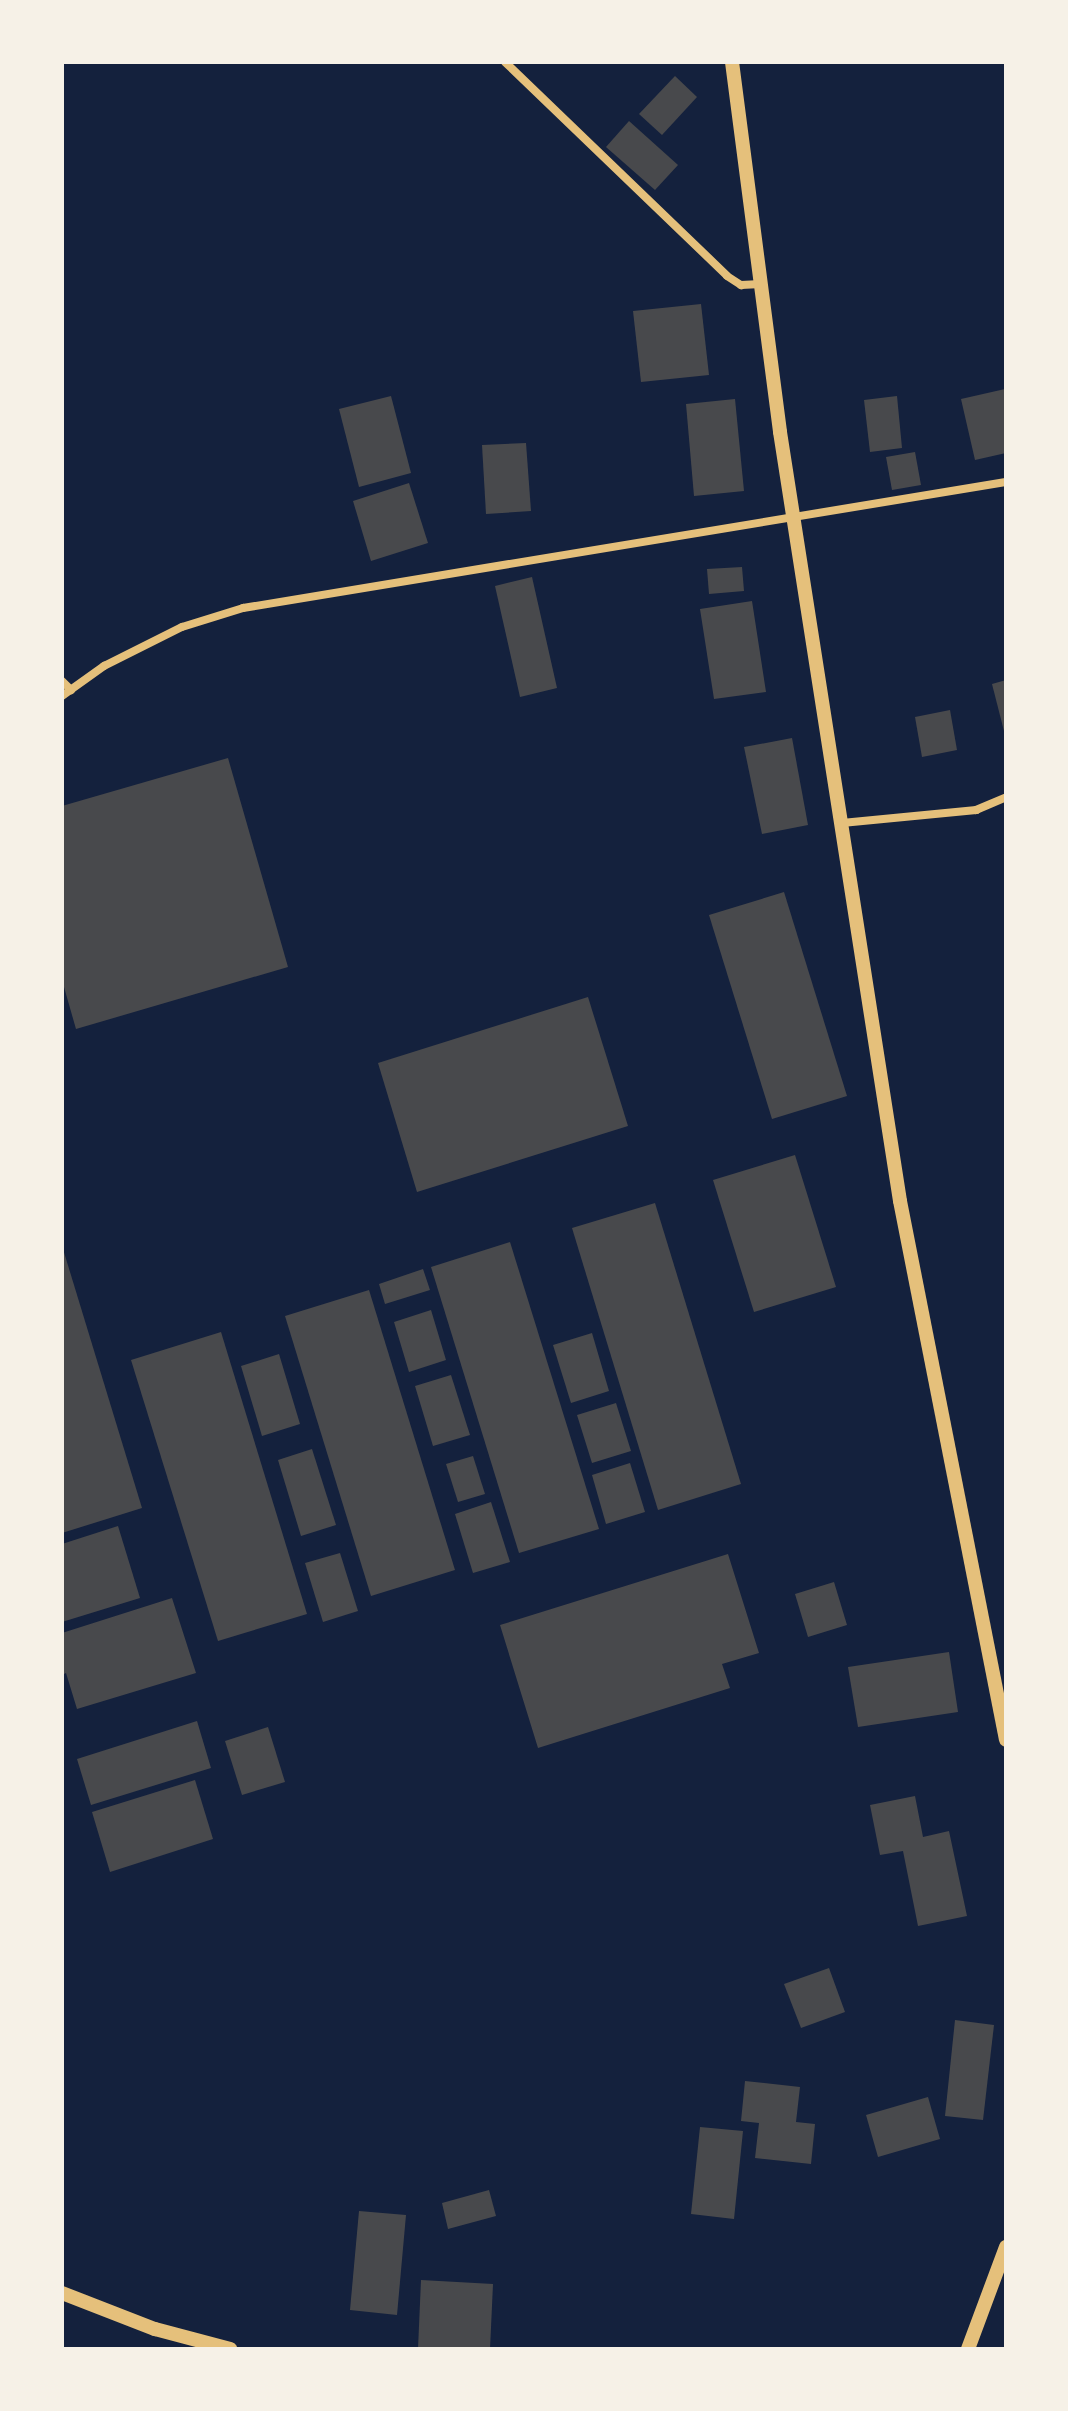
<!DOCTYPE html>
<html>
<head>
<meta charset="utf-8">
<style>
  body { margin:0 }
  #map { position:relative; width:1068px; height:2411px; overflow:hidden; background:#14213d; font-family:"Alegreya Sans",sans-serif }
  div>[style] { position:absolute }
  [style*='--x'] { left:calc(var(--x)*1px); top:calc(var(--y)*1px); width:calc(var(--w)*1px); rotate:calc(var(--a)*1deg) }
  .building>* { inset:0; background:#48494c }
  .minor>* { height:8px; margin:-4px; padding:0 4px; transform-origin:4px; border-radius:4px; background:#e5c07b }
  .tertiary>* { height:14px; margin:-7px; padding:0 7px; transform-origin:7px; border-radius:7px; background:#e5c07b }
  span { translate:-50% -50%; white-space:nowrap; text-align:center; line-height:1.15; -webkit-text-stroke:6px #f6f1e7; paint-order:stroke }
  .frame { position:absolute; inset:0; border:64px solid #f6f1e7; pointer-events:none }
</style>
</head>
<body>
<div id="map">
  <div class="building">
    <div style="clip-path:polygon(675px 76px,697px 97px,662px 135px,639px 114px)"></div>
    <div style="clip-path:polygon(629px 121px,678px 165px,655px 190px,606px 147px)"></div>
    <div style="clip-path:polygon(701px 304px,709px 375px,641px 382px,633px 311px)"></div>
    <div style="clip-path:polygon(1005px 389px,1006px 453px,975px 460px,961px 399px)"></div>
    <div style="clip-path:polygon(391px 396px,411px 473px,359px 487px,339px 409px)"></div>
    <div style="clip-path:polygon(897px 396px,902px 448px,870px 452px,864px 400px)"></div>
    <div style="clip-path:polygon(735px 399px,744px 491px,694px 496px,686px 404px)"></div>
    <div style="clip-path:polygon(526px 443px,531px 511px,486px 514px,482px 445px)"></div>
    <div style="clip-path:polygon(915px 452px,921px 485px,892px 490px,886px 457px)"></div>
    <div style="clip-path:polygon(409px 483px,428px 543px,371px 561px,353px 501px)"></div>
    <div style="clip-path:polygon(742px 567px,744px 591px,709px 594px,707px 569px)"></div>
    <div style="clip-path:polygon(532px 577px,557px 688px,520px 697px,495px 586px)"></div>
    <div style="clip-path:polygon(752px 601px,766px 692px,714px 699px,700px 609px)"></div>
    <div style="clip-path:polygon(1006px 680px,1006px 735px,1005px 735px,992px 684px)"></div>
    <div style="clip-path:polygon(950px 710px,957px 750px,922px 757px,915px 717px)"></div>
    <div style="clip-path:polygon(792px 738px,808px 825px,762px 834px,744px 747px)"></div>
    <div style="clip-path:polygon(228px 758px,288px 967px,76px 1029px,62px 980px,62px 806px)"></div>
    <div style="clip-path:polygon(784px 892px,847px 1096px,772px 1119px,709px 915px)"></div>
    <div style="clip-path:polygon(588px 997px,628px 1126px,417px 1192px,378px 1063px)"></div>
    <div style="clip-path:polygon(795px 1155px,836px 1287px,754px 1312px,713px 1180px)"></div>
    <div style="clip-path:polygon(655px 1203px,741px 1484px,658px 1510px,572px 1228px)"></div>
    <div style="clip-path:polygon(510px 1242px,599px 1529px,519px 1553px,431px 1267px)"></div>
    <div style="clip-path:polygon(63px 1249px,142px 1508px,62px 1533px,62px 1250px)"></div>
    <div style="clip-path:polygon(423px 1269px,430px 1290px,385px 1304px,379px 1284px)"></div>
    <div style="clip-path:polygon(369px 1290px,455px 1570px,371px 1596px,285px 1316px)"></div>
    <div style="clip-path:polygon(431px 1310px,446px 1360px,409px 1372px,394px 1322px)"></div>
    <div style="clip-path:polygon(221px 1332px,307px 1614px,218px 1641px,131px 1360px)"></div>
    <div style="clip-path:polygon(592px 1333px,609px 1391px,571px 1403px,553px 1345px)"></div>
    <div style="clip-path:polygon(279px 1354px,300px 1424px,262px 1436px,241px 1366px)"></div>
    <div style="clip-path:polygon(451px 1375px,470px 1435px,433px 1446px,415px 1386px)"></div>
    <div style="clip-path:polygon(616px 1403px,631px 1451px,592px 1463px,577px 1415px)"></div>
    <div style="clip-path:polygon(312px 1449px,336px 1525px,301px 1536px,278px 1460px)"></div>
    <div style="clip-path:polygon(473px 1456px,485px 1494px,458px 1502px,446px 1464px)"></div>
    <div style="clip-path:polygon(630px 1463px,645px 1512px,606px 1524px,592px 1475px)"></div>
    <div style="clip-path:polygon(491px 1502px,510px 1562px,473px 1573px,455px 1514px)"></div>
    <div style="clip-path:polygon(118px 1526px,140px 1598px,62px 1622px,62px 1544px)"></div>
    <div style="clip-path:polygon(340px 1553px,358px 1611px,323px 1622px,305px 1563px)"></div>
    <div style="clip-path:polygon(728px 1554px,759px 1653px,722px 1664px,730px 1688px,538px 1748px,500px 1625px)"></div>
    <div style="clip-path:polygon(834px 1582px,847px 1625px,808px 1637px,795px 1594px)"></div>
    <div style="clip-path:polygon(172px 1598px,196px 1673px,77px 1709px,66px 1673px,62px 1675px,62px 1633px)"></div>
    <div style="clip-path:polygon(949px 1652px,958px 1712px,858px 1727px,848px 1667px)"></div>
    <div style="clip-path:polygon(197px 1721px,211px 1768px,91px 1805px,77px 1759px)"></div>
    <div style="clip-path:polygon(268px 1727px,285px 1782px,242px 1795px,225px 1741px)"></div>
    <div style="clip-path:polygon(195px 1780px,213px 1839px,110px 1872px,92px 1812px)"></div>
    <div style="clip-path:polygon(915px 1796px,923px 1837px,949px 1831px,967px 1916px,918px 1926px,903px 1851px,880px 1855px,870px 1805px)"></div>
    <div style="clip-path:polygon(829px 1968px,845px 2012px,801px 2028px,784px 1984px)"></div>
    <div style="clip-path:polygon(955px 2020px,994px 2025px,983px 2120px,945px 2116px)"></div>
    <div style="clip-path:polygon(745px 2081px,800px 2087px,796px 2122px,815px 2124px,811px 2164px,755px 2158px,759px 2123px,741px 2121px)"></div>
    <div style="clip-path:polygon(928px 2097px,940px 2139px,878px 2157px,866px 2115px)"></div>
    <div style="clip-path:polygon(700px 2127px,743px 2131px,734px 2219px,691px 2214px)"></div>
    <div style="clip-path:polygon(489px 2190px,496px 2216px,448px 2229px,442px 2203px)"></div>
    <div style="clip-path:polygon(359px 2211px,406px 2215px,397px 2315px,350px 2310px)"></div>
    <div style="clip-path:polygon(421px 2280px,493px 2284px,490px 2349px,418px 2349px)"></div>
  </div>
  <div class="minor">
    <div style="--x:505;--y:62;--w:308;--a:43.9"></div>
    <div style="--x:727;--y:276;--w:17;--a:33"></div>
    <div style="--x:741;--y:285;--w:20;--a:-3"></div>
    <div style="--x:62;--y:681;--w:13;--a:45"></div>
    <div style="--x:62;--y:696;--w:52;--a:-35.5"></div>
    <div style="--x:104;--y:666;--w:87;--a:-26.6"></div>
    <div style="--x:182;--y:627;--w:64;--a:-17.3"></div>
    <div style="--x:243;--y:608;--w:773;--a:-9.38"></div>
    <div style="--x:842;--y:823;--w:135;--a:-5.5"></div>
    <div style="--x:976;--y:810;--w:33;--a:-23"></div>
  </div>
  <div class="tertiary">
    <div style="--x:732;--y:62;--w:373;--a:82.6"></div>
    <div style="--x:780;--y:432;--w:778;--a:81.13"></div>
    <div style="--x:900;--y:1201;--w:549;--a:78.87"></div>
    <div style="--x:62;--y:2293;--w:100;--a:21.2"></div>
    <div style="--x:155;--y:2329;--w:78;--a:14.9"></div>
    <div style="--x:968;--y:2349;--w:109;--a:-69.6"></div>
  </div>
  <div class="frame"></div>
</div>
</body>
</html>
